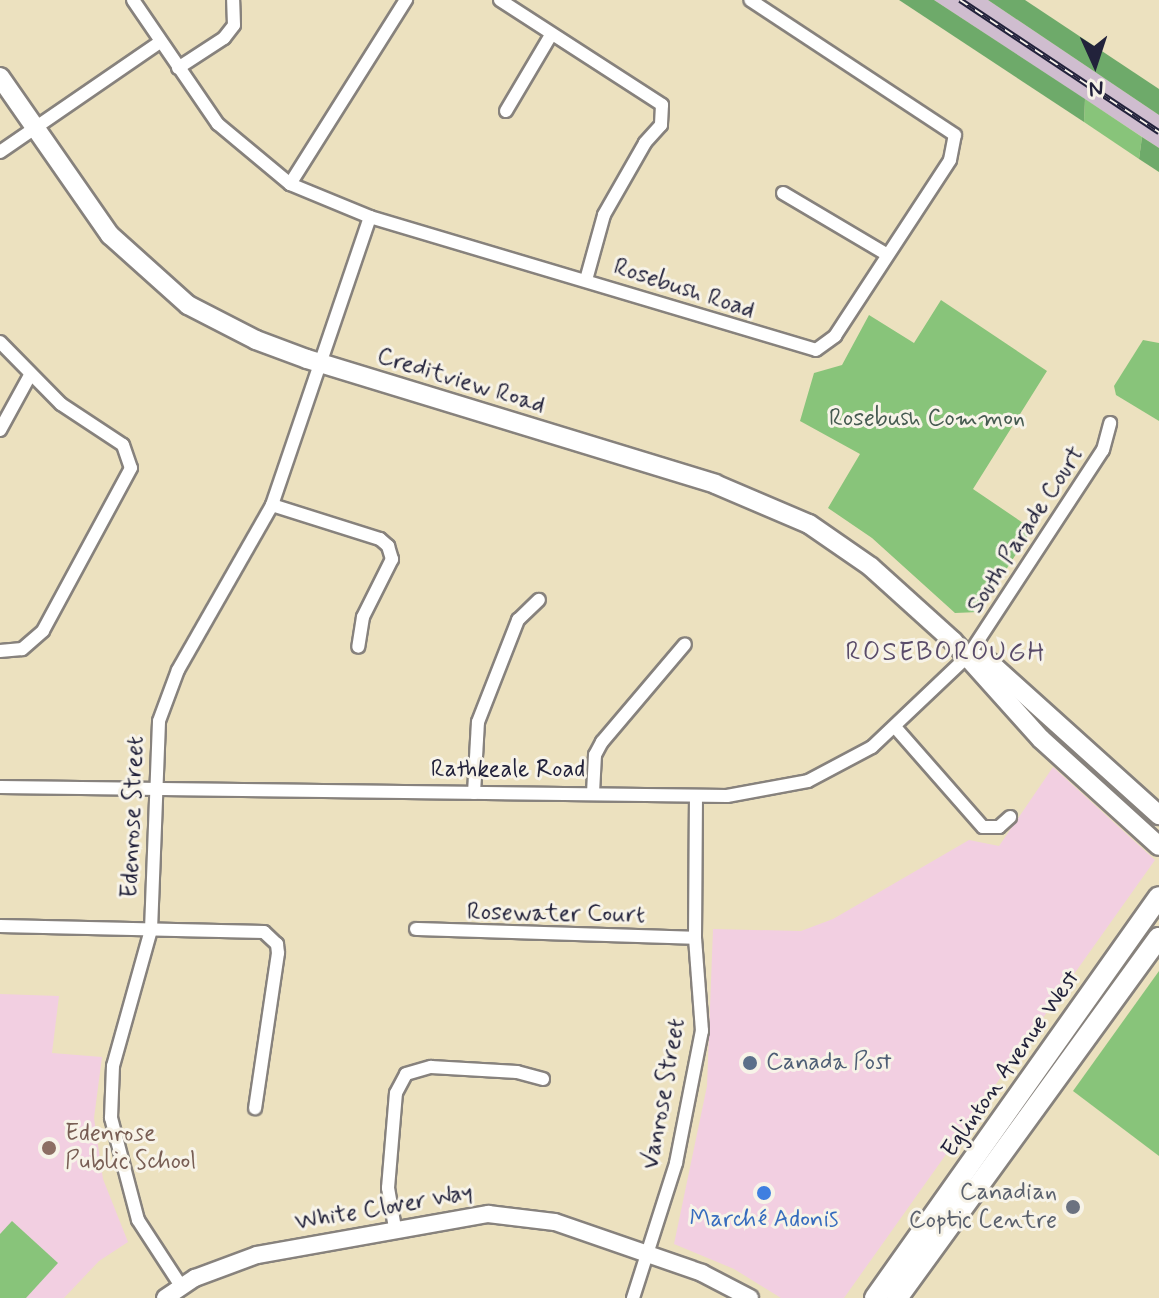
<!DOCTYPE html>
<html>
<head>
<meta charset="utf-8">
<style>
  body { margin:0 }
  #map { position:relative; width:1159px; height:1298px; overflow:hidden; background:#ece1bf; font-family:Mynerve,sans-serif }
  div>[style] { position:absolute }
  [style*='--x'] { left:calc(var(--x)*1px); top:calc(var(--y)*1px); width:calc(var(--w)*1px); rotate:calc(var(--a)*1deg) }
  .built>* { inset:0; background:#f2cfe1 }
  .industrial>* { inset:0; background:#cfbdcf }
  .green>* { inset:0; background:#88c47a }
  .forest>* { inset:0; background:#6eaa6a }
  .roads { filter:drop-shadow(2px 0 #87827d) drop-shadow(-2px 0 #87827d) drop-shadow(0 2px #87827d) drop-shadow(0 -2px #87827d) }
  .minor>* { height:12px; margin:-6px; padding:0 6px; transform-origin:6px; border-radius:6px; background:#fff }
  .tertiary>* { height:16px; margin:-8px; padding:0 8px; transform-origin:8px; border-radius:8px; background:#fff }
  .secondary>* { height:18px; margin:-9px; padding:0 9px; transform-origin:9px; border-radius:9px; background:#fff }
  .primary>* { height:20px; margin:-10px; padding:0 10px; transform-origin:10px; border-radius:10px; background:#fff }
  .rail>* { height:6px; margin-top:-3px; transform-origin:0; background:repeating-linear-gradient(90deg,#f7f3e8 0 9px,#22223b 0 18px); box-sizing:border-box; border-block:2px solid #22223b }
  .dots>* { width:22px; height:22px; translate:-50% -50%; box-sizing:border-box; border:4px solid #f7f3e8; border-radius:50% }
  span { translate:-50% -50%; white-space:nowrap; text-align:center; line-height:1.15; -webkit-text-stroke:6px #f7f3e8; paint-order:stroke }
  .street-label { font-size:24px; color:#22223b }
  .park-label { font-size:24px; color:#465b51 }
  .service-label { font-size:24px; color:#4e5e75 }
  .left { translate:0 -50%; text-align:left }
  .education-label { font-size:24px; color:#785e54 }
  .worship-label { font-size:24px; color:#5b616d }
  .right { translate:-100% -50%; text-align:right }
  .shop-label { font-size:24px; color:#366cbe }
  .neighbourhood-label { font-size:26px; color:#5a4c6a; letter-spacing:2px }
  .north { position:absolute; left:1055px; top:24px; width:80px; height:80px; -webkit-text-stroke:6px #f7f3e8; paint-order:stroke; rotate:177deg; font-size:22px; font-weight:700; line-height:32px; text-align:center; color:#22223b }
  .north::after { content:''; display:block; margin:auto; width:28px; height:36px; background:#22223b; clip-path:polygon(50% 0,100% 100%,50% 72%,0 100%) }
</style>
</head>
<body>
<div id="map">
  <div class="built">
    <div style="clip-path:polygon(1053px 767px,1155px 860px,844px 1298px,781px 1298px,734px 1269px,674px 1244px,707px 1086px,713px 929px,801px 931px,833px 919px,969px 840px,999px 846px)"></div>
    <div style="clip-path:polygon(0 994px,59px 996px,52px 1053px,102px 1057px,94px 1118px,103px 1179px,128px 1242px,99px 1261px,64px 1298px,0 1298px)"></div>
  </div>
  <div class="industrial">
    <div style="clip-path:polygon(934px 0,988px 0,1159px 115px,1159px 148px)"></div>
  </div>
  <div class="green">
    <div style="clip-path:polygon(1085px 99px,1142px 137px,1139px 159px,1084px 122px)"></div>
    <div style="clip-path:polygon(941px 300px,1047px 371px,973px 489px,1032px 529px,979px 612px,955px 613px,872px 538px,828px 508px,860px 454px,800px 421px,814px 373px,842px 365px,869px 315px,914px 343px)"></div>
    <div style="clip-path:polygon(1143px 340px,1159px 343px,1159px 421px,1116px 395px,1114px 386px)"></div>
    <div style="clip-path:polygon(1159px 971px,1159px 1156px,1073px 1091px)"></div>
    <div style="clip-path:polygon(12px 1221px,58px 1263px,26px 1298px,0 1298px,0 1234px)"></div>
  </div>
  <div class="forest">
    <div style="clip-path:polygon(899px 0,934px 0,1085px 99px,1084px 122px)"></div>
    <div style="clip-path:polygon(988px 0,1025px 0,1159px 89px,1159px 115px)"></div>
    <div style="clip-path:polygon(1142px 137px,1159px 148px,1159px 172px,1139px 159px)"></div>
  </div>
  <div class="roads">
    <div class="minor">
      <div style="--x:133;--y:0;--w:150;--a:55.6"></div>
      <div style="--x:218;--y:124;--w:94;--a:39.8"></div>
      <div style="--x:290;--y:184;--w:87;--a:22.4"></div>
      <div style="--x:370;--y:217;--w:465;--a:16.6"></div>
      <div style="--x:816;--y:350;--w:24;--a:-36"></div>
      <div style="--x:835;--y:336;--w:210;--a:-56.8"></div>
      <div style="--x:950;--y:160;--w:25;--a:-79"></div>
      <div style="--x:955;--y:135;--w:245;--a:-146.6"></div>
      <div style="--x:500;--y:0;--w:193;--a:32.9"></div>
      <div style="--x:662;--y:105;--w:20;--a:93"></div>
      <div style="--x:661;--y:125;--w:24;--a:132"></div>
      <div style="--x:645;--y:143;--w:83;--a:119.7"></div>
      <div style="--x:604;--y:215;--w:67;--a:105.5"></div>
      <div style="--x:178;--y:68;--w:55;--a:-33.1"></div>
      <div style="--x:224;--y:38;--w:16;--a:-52"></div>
      <div style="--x:234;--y:25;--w:25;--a:-92"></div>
      <div style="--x:506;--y:111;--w:88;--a:-59.4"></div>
      <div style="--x:0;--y:152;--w:194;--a:-34.5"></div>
      <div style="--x:290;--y:184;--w:218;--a:-57.8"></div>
      <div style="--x:783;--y:193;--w:120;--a:30.6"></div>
      <div style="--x:0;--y:342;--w:87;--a:45.5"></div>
      <div style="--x:61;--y:404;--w:74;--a:33.5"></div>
      <div style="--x:123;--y:445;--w:24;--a:71"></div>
      <div style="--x:131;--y:468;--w:185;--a:118.4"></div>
      <div style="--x:43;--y:631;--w:28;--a:139"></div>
      <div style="--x:22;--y:649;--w:22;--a:175"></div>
      <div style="--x:0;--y:430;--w:60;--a:-61.3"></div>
      <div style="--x:272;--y:505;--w:113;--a:17.5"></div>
      <div style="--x:380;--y:539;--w:11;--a:41"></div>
      <div style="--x:388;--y:546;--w:14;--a:73"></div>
      <div style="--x:392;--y:559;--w:65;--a:116.6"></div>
      <div style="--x:363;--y:617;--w:30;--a:99"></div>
      <div style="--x:895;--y:727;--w:133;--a:48.7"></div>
      <div style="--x:983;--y:827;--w:16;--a:0"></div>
      <div style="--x:999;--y:827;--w:15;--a:-42"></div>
      <div style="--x:0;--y:787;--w:727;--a:0.71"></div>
      <div style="--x:727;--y:796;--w:82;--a:-10.5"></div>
      <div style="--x:808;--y:781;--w:72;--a:-28"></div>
      <div style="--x:872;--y:747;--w:132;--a:-43.5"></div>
      <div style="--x:968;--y:656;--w:246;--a:-56.8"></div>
      <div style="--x:1103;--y:450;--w:28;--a:-75"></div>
      <div style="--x:474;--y:793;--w:71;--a:-86.8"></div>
      <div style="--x:478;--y:722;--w:110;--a:-68.6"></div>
      <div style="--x:518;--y:620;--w:29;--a:-44"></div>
      <div style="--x:593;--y:793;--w:38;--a:-87"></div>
      <div style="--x:595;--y:755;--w:15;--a:-62"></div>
      <div style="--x:602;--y:742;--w:128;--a:-49.7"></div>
      <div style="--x:0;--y:926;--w:264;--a:1.3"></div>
      <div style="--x:264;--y:932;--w:18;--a:43"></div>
      <div style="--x:277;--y:944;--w:9;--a:84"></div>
      <div style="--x:278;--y:953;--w:157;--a:98.4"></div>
      <div style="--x:416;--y:929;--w:279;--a:1.8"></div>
      <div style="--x:395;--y:1228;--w:41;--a:-99.9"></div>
      <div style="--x:388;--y:1188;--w:95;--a:-85.2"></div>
      <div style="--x:396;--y:1093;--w:21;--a:-62"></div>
      <div style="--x:406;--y:1074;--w:26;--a:-16"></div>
      <div style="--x:431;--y:1067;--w:86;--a:3.3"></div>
      <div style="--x:517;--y:1072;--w:27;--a:15"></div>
      <div style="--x:181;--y:1286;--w:79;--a:-123.1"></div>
      <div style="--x:138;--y:1220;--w:106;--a:-104.8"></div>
      <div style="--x:111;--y:1118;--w:52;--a:-87.8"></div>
      <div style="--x:113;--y:1066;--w:141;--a:-74.4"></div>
      <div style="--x:151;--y:930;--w:209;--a:-87.8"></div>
      <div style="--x:159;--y:721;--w:54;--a:-69.6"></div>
      <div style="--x:178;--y:670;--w:190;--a:-60.3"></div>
      <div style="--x:272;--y:505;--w:304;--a:-71.2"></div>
      <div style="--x:633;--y:1298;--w:142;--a:-72.3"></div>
      <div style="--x:676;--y:1163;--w:135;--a:-78.9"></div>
      <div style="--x:702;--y:1031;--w:93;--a:-94.3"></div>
      <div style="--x:695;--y:938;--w:142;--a:-89.6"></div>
    </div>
    <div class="tertiary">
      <div style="--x:165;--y:1298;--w:36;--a:-34"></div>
      <div style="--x:195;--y:1278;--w:66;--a:-20.4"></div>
      <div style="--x:257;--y:1255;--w:235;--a:-10.1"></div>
      <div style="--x:488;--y:1214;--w:67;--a:6.8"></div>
      <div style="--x:555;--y:1222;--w:156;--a:19.1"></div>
      <div style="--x:702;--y:1273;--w:54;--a:27.5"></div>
    </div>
    <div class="secondary">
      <div style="--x:0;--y:77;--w:193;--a:55.2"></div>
      <div style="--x:110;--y:235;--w:105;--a:41.9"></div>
      <div style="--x:188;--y:305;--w:76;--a:27.2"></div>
      <div style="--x:256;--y:340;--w:54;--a:20.4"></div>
      <div style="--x:307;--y:359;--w:427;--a:17"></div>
      <div style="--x:715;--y:484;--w:102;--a:23.1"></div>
      <div style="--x:809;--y:524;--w:75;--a:34.7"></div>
      <div style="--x:871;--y:567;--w:110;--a:42.1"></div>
      <div style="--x:953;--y:641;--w:132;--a:48.1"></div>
      <div style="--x:1041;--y:739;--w:159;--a:42.2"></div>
      <div style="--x:968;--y:656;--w:22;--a:16"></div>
      <div style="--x:989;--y:662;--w:229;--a:42"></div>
    </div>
    <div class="primary">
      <div style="--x:875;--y:1298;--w:491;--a:-54.7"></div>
      <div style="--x:897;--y:1298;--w:445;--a:-54"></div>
    </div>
  </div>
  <div class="rail">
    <div style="--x:960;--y:0;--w:239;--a:33.6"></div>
  </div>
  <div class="dots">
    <div style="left:750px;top:1063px;background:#5c6f8a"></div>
    <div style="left:49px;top:1148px;background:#8d6e63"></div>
    <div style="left:764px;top:1193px;background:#3f7fe0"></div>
    <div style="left:1073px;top:1207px;background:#6b7280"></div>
  </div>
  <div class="street-label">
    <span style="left:684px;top:289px;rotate:18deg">Rosebush Road</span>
    <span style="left:461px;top:381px;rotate:17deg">Creditview Road</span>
    <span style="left:1026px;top:530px;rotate:-57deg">South Parade Court</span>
    <span style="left:508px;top:770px">Rathkeale Road</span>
    <span style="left:133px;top:817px;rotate:-88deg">Edenrose Street</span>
    <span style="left:556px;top:914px;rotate:1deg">Rosewater Court</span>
    <span style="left:1011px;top:1064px;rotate:-55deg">Eglinton Avenue West</span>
    <span style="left:664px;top:1094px;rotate:-80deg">Vanrose Street</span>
    <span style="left:384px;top:1208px;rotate:-10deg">White Clover Way</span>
  </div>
  <div class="park-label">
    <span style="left:927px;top:419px">Rosebush Common</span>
  </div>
  <div class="service-label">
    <span class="left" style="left:766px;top:1063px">Canada Post</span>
  </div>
  <div class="education-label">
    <span class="left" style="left:65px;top:1148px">Edenrose<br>Public School</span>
  </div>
  <div class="worship-label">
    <span class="right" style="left:1057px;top:1207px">Canadian<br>Coptic Centre</span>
  </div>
  <div class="shop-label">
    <span style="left:764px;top:1220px">Marché Adonis</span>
  </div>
  <div class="neighbourhood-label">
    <span style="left:946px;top:654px">ROSEBOROUGH</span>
  </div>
  <div class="north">N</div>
</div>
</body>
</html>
